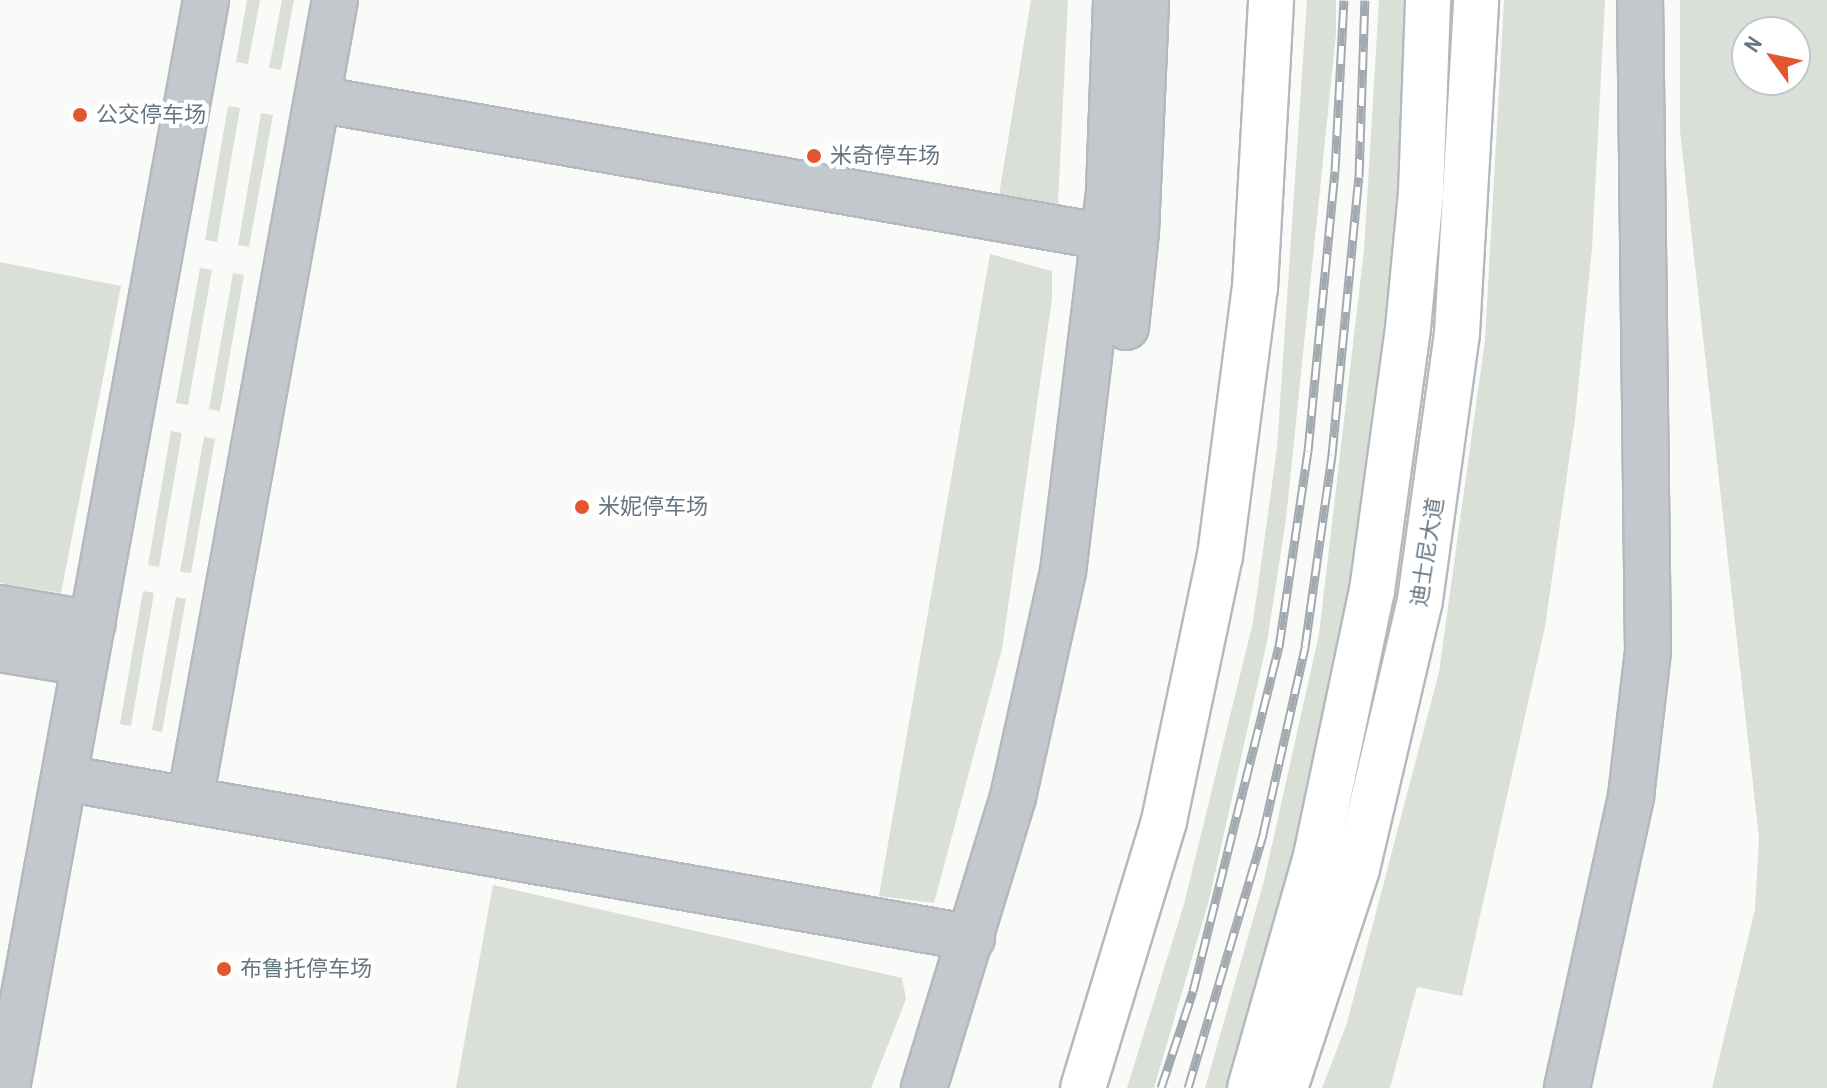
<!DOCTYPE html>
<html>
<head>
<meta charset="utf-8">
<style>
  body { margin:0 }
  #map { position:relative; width:1827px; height:1088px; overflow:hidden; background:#fafaf8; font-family:"Archivo Narrow","Noto Sans SC",sans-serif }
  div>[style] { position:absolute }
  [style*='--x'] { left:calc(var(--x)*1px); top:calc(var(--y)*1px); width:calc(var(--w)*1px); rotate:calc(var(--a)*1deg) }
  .green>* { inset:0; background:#dadfd7 }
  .roads { filter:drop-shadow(2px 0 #b4b9bd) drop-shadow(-2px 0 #b4b9bd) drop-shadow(0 2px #b4b9bd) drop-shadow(0 -2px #b4b9bd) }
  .minor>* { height:44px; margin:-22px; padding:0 22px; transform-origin:22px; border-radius:22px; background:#c3c8cc }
  .highway>* { height:44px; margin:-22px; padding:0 22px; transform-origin:22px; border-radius:22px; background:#fff }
  .rail>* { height:9px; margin-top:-4.5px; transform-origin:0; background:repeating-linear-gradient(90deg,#fff 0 18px,#a2aab0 0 36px); box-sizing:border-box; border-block:2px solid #a2aab0 }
  .dots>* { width:22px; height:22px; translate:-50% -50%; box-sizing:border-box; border:4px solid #fff; border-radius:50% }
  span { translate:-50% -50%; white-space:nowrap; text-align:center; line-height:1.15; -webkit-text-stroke:8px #fff; paint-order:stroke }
  .poi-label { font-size:22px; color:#657683 }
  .left { translate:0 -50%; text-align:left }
  .street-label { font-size:22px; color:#657683 }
  .north { position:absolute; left:1731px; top:16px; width:80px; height:80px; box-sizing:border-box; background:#fff; border:2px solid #c1c8cd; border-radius:50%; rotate:303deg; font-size:22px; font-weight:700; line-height:32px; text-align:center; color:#657683 }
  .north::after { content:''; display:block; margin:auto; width:28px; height:36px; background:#e4572e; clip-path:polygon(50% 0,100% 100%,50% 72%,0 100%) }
</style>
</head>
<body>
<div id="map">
  <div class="green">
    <div style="clip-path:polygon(247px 0,260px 0,248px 64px,236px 62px)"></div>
    <div style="clip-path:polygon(282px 0,294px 0,281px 70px,269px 68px)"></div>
    <div style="clip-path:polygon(1031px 0,1068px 0,1058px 204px,999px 195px)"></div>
    <div style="clip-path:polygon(1307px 0,1336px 0,1336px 34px,1286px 519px,1267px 642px,1209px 900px,1154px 1088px,1127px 1088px,1184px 904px,1253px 622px,1277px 448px)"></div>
    <div style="clip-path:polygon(1379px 0,1412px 0,1406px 165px,1376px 471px,1333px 709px,1276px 929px,1228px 1088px,1205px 1088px,1264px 881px,1319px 634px,1364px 250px)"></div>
    <div style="clip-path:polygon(1504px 0,1605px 0,1592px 248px,1575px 419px,1545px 627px,1462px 996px,1417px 987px,1390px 1088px,1322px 1088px,1347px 1023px,1439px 672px,1485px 340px)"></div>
    <div style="clip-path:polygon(evenodd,1680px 0,1827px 0,1827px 1088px,1712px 1088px,1755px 909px,1759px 838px,1680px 131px,1680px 0,1747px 32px,1795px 32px,1795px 80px,1747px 80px,1747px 32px)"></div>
    <div style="clip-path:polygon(228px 106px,240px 108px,217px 242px,205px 240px)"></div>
    <div style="clip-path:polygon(261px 113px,273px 115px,249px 247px,238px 245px)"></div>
    <div style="clip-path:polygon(990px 254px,1052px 271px,1052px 299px,1002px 649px,934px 903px,879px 896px)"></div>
    <div style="clip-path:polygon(0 262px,121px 286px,61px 593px,0 583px)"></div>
    <div style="clip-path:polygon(200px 268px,212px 270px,188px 405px,176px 403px)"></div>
    <div style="clip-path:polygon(233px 273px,244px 275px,220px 411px,209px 409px)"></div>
    <div style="clip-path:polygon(171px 431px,182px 433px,159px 567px,148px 565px)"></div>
    <div style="clip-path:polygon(204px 437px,215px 439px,191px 573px,180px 572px)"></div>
    <div style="clip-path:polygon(143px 591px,154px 593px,131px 726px,120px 724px)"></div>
    <div style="clip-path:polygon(176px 597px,186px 599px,162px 732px,152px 730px)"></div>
    <div style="clip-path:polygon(493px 885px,902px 978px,906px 999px,871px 1088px,456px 1088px)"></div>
  </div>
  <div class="roads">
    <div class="minor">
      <div style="--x:317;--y:99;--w:800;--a:9.93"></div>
      <div style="--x:1126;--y:327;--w:96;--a:-84"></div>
      <div style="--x:1136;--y:232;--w:232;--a:-87.5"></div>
      <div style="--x:0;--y:608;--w:94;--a:9.8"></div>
      <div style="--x:0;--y:649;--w:86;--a:9.4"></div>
      <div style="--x:64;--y:778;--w:922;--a:9.99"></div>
      <div style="--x:190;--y:800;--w:813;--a:-79.73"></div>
      <div style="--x:7;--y:1088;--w:1106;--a:-79.63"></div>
      <div style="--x:924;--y:1088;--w:304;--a:-73"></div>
      <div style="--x:1013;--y:797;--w:230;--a:-77.5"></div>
      <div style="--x:1063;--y:572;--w:383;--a:-83.1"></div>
      <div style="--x:1109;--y:192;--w:192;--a:-87.9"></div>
      <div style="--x:1567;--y:1088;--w:299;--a:-77.6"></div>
      <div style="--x:1631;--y:796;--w:146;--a:-83.3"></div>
      <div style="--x:1648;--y:651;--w:651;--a:-90.7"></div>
    </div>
    <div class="highway">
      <div style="--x:1083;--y:1088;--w:279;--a:-73.1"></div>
      <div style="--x:1164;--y:821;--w:271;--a:-78.1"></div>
      <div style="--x:1220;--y:556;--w:270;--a:-82.6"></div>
      <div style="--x:1255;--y:288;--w:288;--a:-86.8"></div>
      <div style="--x:1250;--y:1088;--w:241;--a:-74.1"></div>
      <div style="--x:1316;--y:856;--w:271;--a:-78.1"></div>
      <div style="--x:1372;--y:591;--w:265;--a:-82.2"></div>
      <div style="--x:1408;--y:328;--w:136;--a:-84.5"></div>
      <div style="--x:1421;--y:193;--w:193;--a:-87.9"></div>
      <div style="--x:1285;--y:1088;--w:231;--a:-71.8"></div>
      <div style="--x:1357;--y:869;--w:276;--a:-76.8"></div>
      <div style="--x:1420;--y:600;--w:270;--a:-82.1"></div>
      <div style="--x:1457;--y:333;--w:334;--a:-86.7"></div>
    </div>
  </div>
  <div class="rail">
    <div style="--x:1161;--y:1088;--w:102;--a:-71.7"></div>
    <div style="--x:1193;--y:991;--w:355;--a:-76"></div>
    <div style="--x:1279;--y:647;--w:198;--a:-81.6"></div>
    <div style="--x:1308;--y:451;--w:281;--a:-84.5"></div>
    <div style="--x:1335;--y:171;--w:171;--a:-87"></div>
    <div style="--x:1188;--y:1088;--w:265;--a:-73.5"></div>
    <div style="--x:1263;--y:834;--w:192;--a:-77.3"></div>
    <div style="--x:1305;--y:647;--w:194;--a:-82"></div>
    <div style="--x:1332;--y:455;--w:279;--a:-84.5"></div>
    <div style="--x:1359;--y:177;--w:177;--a:-88.1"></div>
  </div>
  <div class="dots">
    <div style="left:80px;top:115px;background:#e4572e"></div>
    <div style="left:814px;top:156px;background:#e4572e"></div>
    <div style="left:582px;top:507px;background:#e4572e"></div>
    <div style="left:224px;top:969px;background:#e4572e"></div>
  </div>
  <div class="poi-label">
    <span class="left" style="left:96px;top:115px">公交停车场</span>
    <span class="left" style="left:830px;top:156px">米奇停车场</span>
    <span class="left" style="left:598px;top:507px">米妮停车场</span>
    <span class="left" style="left:240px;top:969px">布鲁托停车场</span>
  </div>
  <div class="street-label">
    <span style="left:1427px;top:552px;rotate:-81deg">迪士尼大道</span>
  </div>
  <div class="north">N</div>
</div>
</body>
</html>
